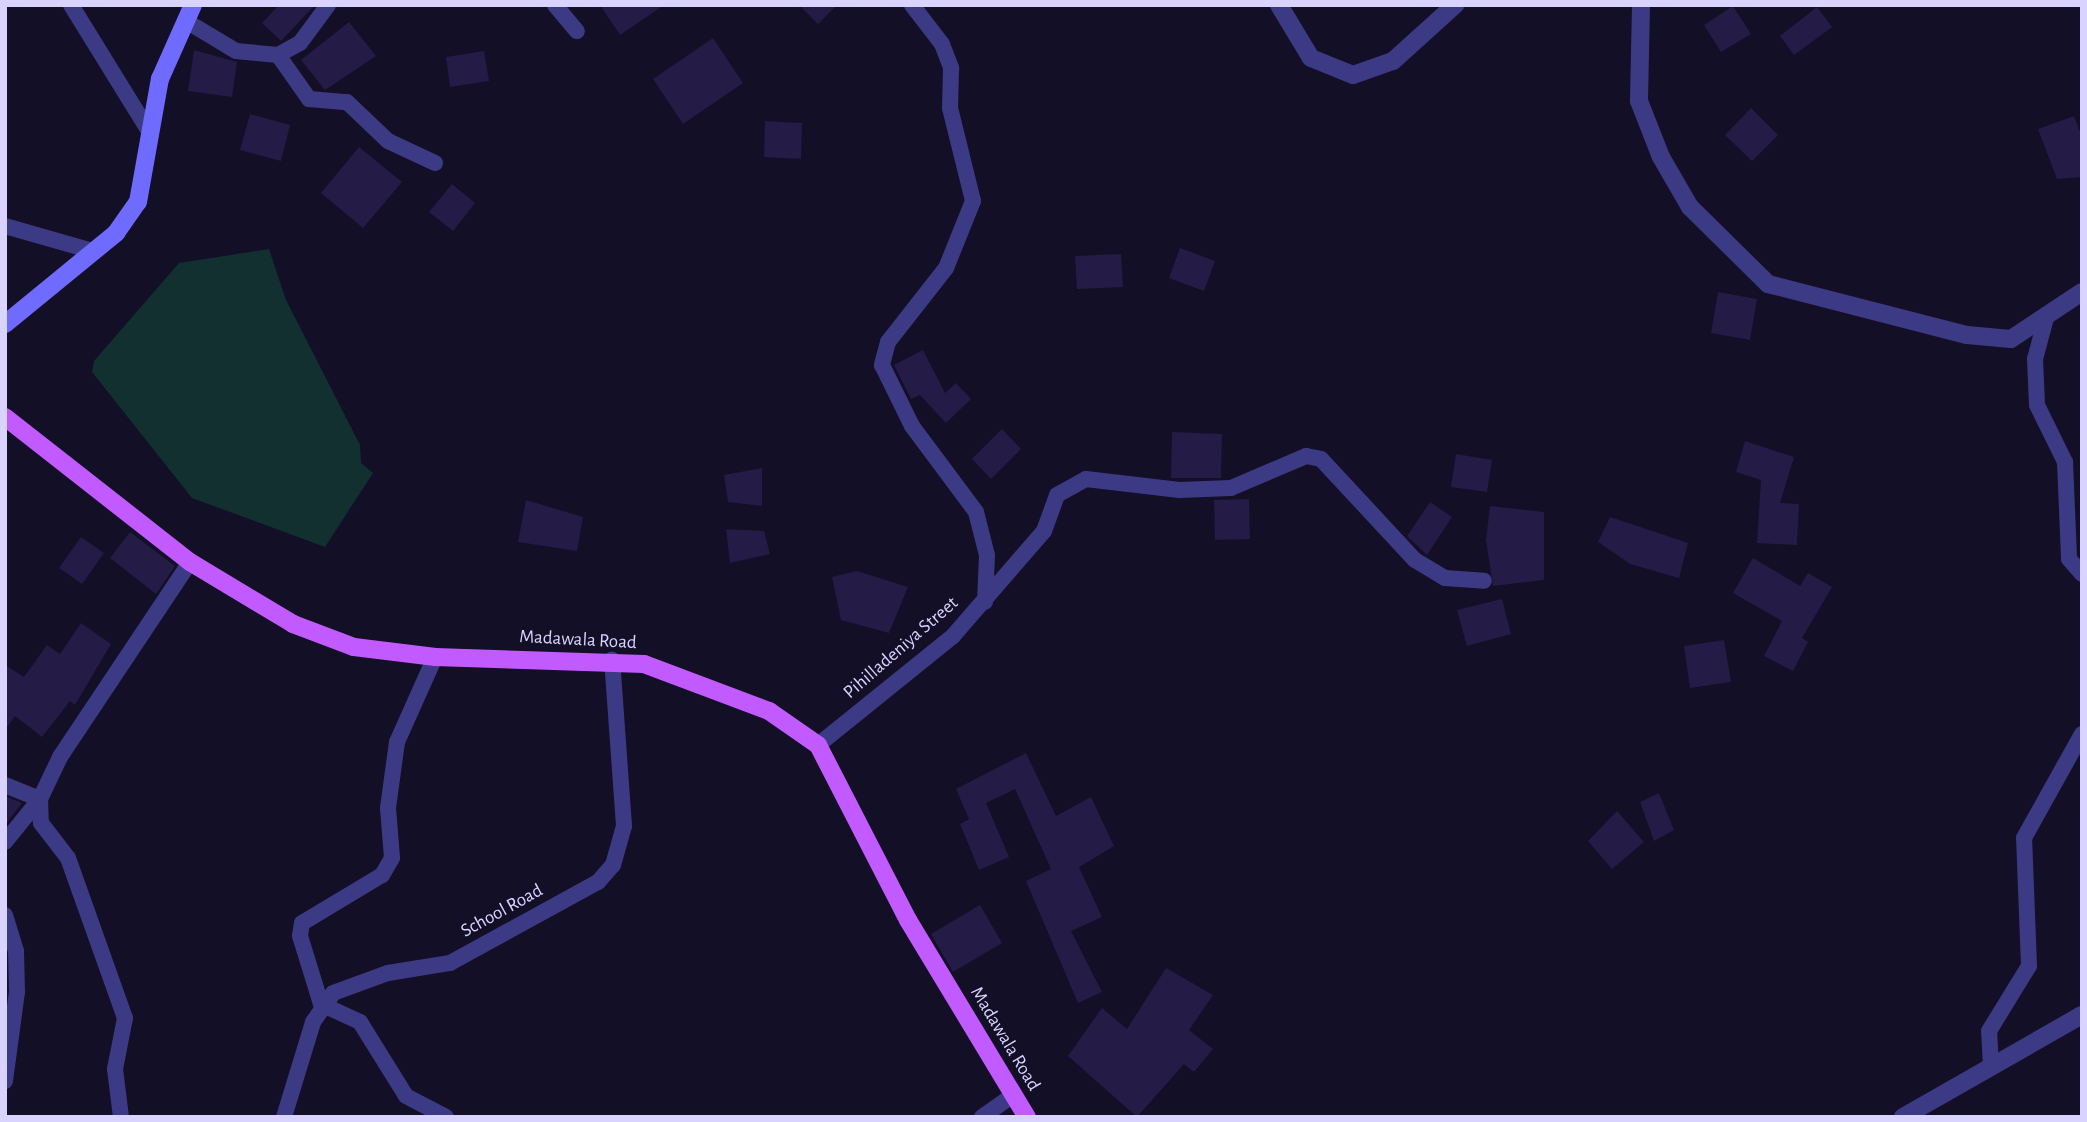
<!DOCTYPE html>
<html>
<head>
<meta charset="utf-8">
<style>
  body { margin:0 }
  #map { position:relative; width:2087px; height:1122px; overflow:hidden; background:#130f26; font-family:"Alegreya Sans",sans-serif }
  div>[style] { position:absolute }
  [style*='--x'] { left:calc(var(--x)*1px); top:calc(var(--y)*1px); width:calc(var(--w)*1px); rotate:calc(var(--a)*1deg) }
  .green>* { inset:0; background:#12302f }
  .building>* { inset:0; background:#241b47 }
  .minor>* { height:16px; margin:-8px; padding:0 8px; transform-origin:8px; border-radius:8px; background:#3d3a85 }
  .tertiary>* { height:18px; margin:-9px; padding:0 9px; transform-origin:9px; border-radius:9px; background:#3d3a85 }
  .secondary>* { height:18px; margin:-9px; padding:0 9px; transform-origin:9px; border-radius:9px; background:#6f6bff }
  .primary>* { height:18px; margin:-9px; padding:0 9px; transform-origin:9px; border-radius:9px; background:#c25bff }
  span { translate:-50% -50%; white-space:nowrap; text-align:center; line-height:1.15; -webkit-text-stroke:5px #130f26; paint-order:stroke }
  .street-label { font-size:19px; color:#d9d4ff }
  .frame { position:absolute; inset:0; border:7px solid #d9d4ff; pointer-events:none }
</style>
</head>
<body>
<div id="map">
  <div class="green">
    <div style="clip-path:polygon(269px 249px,286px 300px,360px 445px,361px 463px,373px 473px,325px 547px,192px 498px,92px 372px,94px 361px,179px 263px)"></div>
  </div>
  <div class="building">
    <div style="clip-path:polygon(279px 5px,315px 5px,281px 41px,262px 23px)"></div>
    <div style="clip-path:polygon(600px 5px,664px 5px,620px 35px)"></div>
    <div style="clip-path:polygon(799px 5px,837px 5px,818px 24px)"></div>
    <div style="clip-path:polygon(1733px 6px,1751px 34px,1721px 52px,1704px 25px)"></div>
    <div style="clip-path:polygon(1817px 7px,1832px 27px,1794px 55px,1780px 36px)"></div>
    <div style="clip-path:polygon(349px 22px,376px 56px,325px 90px,301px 60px)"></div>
    <div style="clip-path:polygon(713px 38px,743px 83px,683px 124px,653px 79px)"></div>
    <div style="clip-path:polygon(194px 50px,237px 62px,232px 97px,188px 91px)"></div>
    <div style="clip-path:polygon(484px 51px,489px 81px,450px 87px,446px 57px)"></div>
    <div style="clip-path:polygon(1751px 108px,1778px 135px,1752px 161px,1725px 135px)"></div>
    <div style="clip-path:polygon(250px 114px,290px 125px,281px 161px,240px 150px)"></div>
    <div style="clip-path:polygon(2074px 116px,2082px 137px,2082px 177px,2057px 179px,2038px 129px)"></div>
    <div style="clip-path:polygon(765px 121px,802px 123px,801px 159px,764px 157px)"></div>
    <div style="clip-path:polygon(359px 147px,402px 182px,363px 228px,321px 193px)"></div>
    <div style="clip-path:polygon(452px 184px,475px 203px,453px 231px,429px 212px)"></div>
    <div style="clip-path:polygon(1180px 248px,1215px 261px,1204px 291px,1169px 278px)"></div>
    <div style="clip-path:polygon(1121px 254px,1123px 287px,1077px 289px,1075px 256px)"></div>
    <div style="clip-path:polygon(1718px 292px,1757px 299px,1750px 340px,1711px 333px)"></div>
    <div style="clip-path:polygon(923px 350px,945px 393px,956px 383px,971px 399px,946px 423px,920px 395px,911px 399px,894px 365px)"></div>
    <div style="clip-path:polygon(1002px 429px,1021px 449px,991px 479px,972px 459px)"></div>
    <div style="clip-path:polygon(1172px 432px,1222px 434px,1221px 478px,1171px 478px)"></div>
    <div style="clip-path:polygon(1745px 441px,1794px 457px,1780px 503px,1799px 504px,1797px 545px,1757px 543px,1761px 480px,1736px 472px)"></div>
    <div style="clip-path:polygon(1456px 454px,1492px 460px,1487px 492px,1451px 487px)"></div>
    <div style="clip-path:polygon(762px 468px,762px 506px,728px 502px,724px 475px)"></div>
    <div style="clip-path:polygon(1249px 499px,1250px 539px,1215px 540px,1214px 500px)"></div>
    <div style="clip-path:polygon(526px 500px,583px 517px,577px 551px,518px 542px)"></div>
    <div style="clip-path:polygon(1430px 502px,1452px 517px,1427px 555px,1407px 536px)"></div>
    <div style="clip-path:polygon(1490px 506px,1544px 512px,1544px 580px,1493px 586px,1486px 540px)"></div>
    <div style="clip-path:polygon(1610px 517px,1688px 543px,1679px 578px,1630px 564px,1598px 542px)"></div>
    <div style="clip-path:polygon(726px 529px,764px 531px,770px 554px,730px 563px)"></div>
    <div style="clip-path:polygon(130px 532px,175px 566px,156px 594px,110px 558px)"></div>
    <div style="clip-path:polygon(81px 537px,104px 553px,82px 584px,59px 568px)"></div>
    <div style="clip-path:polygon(1753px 558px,1800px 586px,1808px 573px,1832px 587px,1802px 638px,1808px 642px,1793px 671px,1764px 656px,1782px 621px,1733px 593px)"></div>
    <div style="clip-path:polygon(857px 571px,908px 587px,889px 633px,841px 620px,832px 577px)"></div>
    <div style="clip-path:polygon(1502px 599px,1511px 634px,1467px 646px,1457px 610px)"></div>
    <div style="clip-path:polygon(81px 623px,111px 644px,75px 705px,70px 701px,42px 737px,15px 716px,5px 730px,5px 665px,24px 677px,47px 645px,60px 654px)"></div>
    <div style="clip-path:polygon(1724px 640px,1731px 682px,1690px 688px,1684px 646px)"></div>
    <div style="clip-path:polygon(1026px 753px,1056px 816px,1091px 797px,1114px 846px,1079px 867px,1102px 917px,1071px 931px,1102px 992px,1078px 1003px,1026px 881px,1051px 869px,1015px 789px,986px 803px,1009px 857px,979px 870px,960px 824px,969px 819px,956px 789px)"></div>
    <div style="clip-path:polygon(1659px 793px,1674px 830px,1654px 841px,1640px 802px)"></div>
    <div style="clip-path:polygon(5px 796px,22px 803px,5px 825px)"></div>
    <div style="clip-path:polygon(1617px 811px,1644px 842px,1612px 869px,1588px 841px)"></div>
    <div style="clip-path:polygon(980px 905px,1002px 943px,953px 972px,931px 934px)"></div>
    <div style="clip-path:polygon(1166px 968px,1213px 995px,1189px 1030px,1213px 1049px,1194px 1072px,1184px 1064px,1137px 1117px,1068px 1056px,1102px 1008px,1127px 1029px)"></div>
  </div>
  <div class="minor">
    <div style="--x:71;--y:5;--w:145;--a:58.3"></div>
    <div style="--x:555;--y:5;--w:34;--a:50"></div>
    <div style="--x:912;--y:5;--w:49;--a:52.4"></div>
    <div style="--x:942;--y:44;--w:26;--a:69"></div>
    <div style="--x:951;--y:68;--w:40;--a:91.4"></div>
    <div style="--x:950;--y:108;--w:96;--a:76.1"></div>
    <div style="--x:973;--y:201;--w:72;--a:111.9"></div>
    <div style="--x:946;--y:268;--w:94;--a:128.1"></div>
    <div style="--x:888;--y:342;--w:24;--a:105"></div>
    <div style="--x:882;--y:365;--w:68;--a:63.8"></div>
    <div style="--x:912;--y:426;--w:107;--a:53.3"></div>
    <div style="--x:976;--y:512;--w:44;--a:75.7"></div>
    <div style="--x:987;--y:555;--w:47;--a:92.4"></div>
    <div style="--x:186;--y:21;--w:58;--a:31"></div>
    <div style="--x:236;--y:51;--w:42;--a:5.4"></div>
    <div style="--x:278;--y:55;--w:25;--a:-29"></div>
    <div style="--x:300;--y:43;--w:47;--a:-53.6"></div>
    <div style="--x:278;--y:55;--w:54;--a:54.8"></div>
    <div style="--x:309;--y:99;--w:38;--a:5"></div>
    <div style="--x:347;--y:102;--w:57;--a:43.6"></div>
    <div style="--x:388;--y:141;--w:52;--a:25.1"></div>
    <div style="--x:5;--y:226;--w:91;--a:15.9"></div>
    <div style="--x:2046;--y:318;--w:42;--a:105"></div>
    <div style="--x:2035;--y:359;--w:46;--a:87.5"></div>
    <div style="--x:2037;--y:405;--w:64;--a:63.8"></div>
    <div style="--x:2065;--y:462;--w:97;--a:87.6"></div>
    <div style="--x:2069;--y:559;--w:20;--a:49"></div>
    <div style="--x:435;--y:657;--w:93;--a:114.1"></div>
    <div style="--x:397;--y:742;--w:67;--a:97.8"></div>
    <div style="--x:388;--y:808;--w:50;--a:85.4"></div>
    <div style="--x:392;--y:858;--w:20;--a:120"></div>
    <div style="--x:382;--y:875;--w:93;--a:149"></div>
    <div style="--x:302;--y:923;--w:13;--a:99"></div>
    <div style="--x:300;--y:936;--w:71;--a:72.8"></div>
    <div style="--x:321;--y:1004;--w:43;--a:24.8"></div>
    <div style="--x:360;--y:1022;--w:87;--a:58.1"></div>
    <div style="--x:406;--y:1096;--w:45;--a:27.7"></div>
    <div style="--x:818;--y:745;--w:174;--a:-38.9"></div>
    <div style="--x:953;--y:636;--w:139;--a:-49.1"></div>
    <div style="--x:1044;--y:531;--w:38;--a:-70"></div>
    <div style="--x:1057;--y:495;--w:33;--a:-29"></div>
    <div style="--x:1086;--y:479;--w:94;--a:6.7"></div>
    <div style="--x:1179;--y:490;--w:52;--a:-2.2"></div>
    <div style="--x:1231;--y:488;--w:82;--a:-23.1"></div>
    <div style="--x:1306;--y:456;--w:15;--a:11"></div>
    <div style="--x:1321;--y:459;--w:138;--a:47.1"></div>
    <div style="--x:1415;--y:560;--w:35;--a:31"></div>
    <div style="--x:1445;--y:578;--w:39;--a:4"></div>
    <div style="--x:5;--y:785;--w:38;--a:22"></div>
    <div style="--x:40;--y:799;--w:24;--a:88"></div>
    <div style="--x:41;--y:823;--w:44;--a:52.4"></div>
    <div style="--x:68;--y:858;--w:170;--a:70.4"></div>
    <div style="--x:125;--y:1018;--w:52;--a:101.1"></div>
    <div style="--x:115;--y:1069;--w:48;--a:82.9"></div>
    <div style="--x:5;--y:842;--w:55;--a:-50.9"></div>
    <div style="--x:40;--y:799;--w:47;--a:-64.5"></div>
    <div style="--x:60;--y:757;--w:234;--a:-56.3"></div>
    <div style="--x:5;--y:915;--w:38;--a:73"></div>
    <div style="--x:16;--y:951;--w:41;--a:88.6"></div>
    <div style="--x:17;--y:992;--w:90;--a:97.7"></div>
    <div style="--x:1991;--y:1067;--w:36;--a:-93"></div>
    <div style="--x:1989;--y:1031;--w:76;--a:-58.4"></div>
    <div style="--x:2029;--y:966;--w:128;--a:-92.2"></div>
    <div style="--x:2024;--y:838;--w:119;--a:-60.9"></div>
    <div style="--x:284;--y:1117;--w:99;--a:-73"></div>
    <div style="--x:313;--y:1022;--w:35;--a:-55"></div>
    <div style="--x:333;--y:993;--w:59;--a:-20"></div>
    <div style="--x:388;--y:973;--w:63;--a:-9.2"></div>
    <div style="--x:450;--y:963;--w:169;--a:-28.7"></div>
    <div style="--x:598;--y:882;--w:23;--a:-49"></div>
    <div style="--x:613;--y:865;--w:41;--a:-74.2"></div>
    <div style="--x:624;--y:826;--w:167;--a:-94.1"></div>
    <div style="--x:982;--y:1117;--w:39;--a:-35"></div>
  </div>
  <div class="tertiary">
    <div style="--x:1279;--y:5;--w:62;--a:58.9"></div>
    <div style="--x:1311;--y:58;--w:45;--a:22"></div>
    <div style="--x:1353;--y:75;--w:42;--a:-19.3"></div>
    <div style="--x:1393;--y:61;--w:84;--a:-42.1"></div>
    <div style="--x:1641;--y:5;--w:96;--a:91.2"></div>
    <div style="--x:1639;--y:101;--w:60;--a:68.6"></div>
    <div style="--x:1661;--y:157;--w:58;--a:59.9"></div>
    <div style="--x:1690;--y:207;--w:110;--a:44.6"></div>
    <div style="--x:1768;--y:284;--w:205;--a:14.4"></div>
    <div style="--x:1967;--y:335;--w:44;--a:5.2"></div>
    <div style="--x:2011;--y:339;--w:85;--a:-33.5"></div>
    <div style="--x:1903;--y:1117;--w:206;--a:-29.7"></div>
  </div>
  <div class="secondary">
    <div style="--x:5;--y:324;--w:144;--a:-39.3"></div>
    <div style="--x:116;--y:233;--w:38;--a:-55"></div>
    <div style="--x:138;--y:202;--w:125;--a:-79.9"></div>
    <div style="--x:160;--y:79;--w:81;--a:-66"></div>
  </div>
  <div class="primary">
    <div style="--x:5;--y:417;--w:235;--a:38.1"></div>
    <div style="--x:190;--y:562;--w:120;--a:31"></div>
    <div style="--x:293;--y:624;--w:65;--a:20.7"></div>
    <div style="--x:354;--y:647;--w:82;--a:7"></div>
    <div style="--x:435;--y:657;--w:209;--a:1.9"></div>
    <div style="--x:644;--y:664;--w:134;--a:20.6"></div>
    <div style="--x:769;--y:711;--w:60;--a:34.8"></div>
    <div style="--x:818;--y:745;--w:197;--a:62.8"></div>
    <div style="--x:908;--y:920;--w:230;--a:58.9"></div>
  </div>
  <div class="street-label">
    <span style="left:578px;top:640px;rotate:3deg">Madawala Road</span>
    <span style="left:901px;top:648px;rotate:-41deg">Pihilladeniya Street</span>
    <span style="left:502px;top:911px;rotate:-29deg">School Road</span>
    <span style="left:1005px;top:1039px;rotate:59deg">Madawala Road</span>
  </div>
  <div class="frame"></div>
</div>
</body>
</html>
